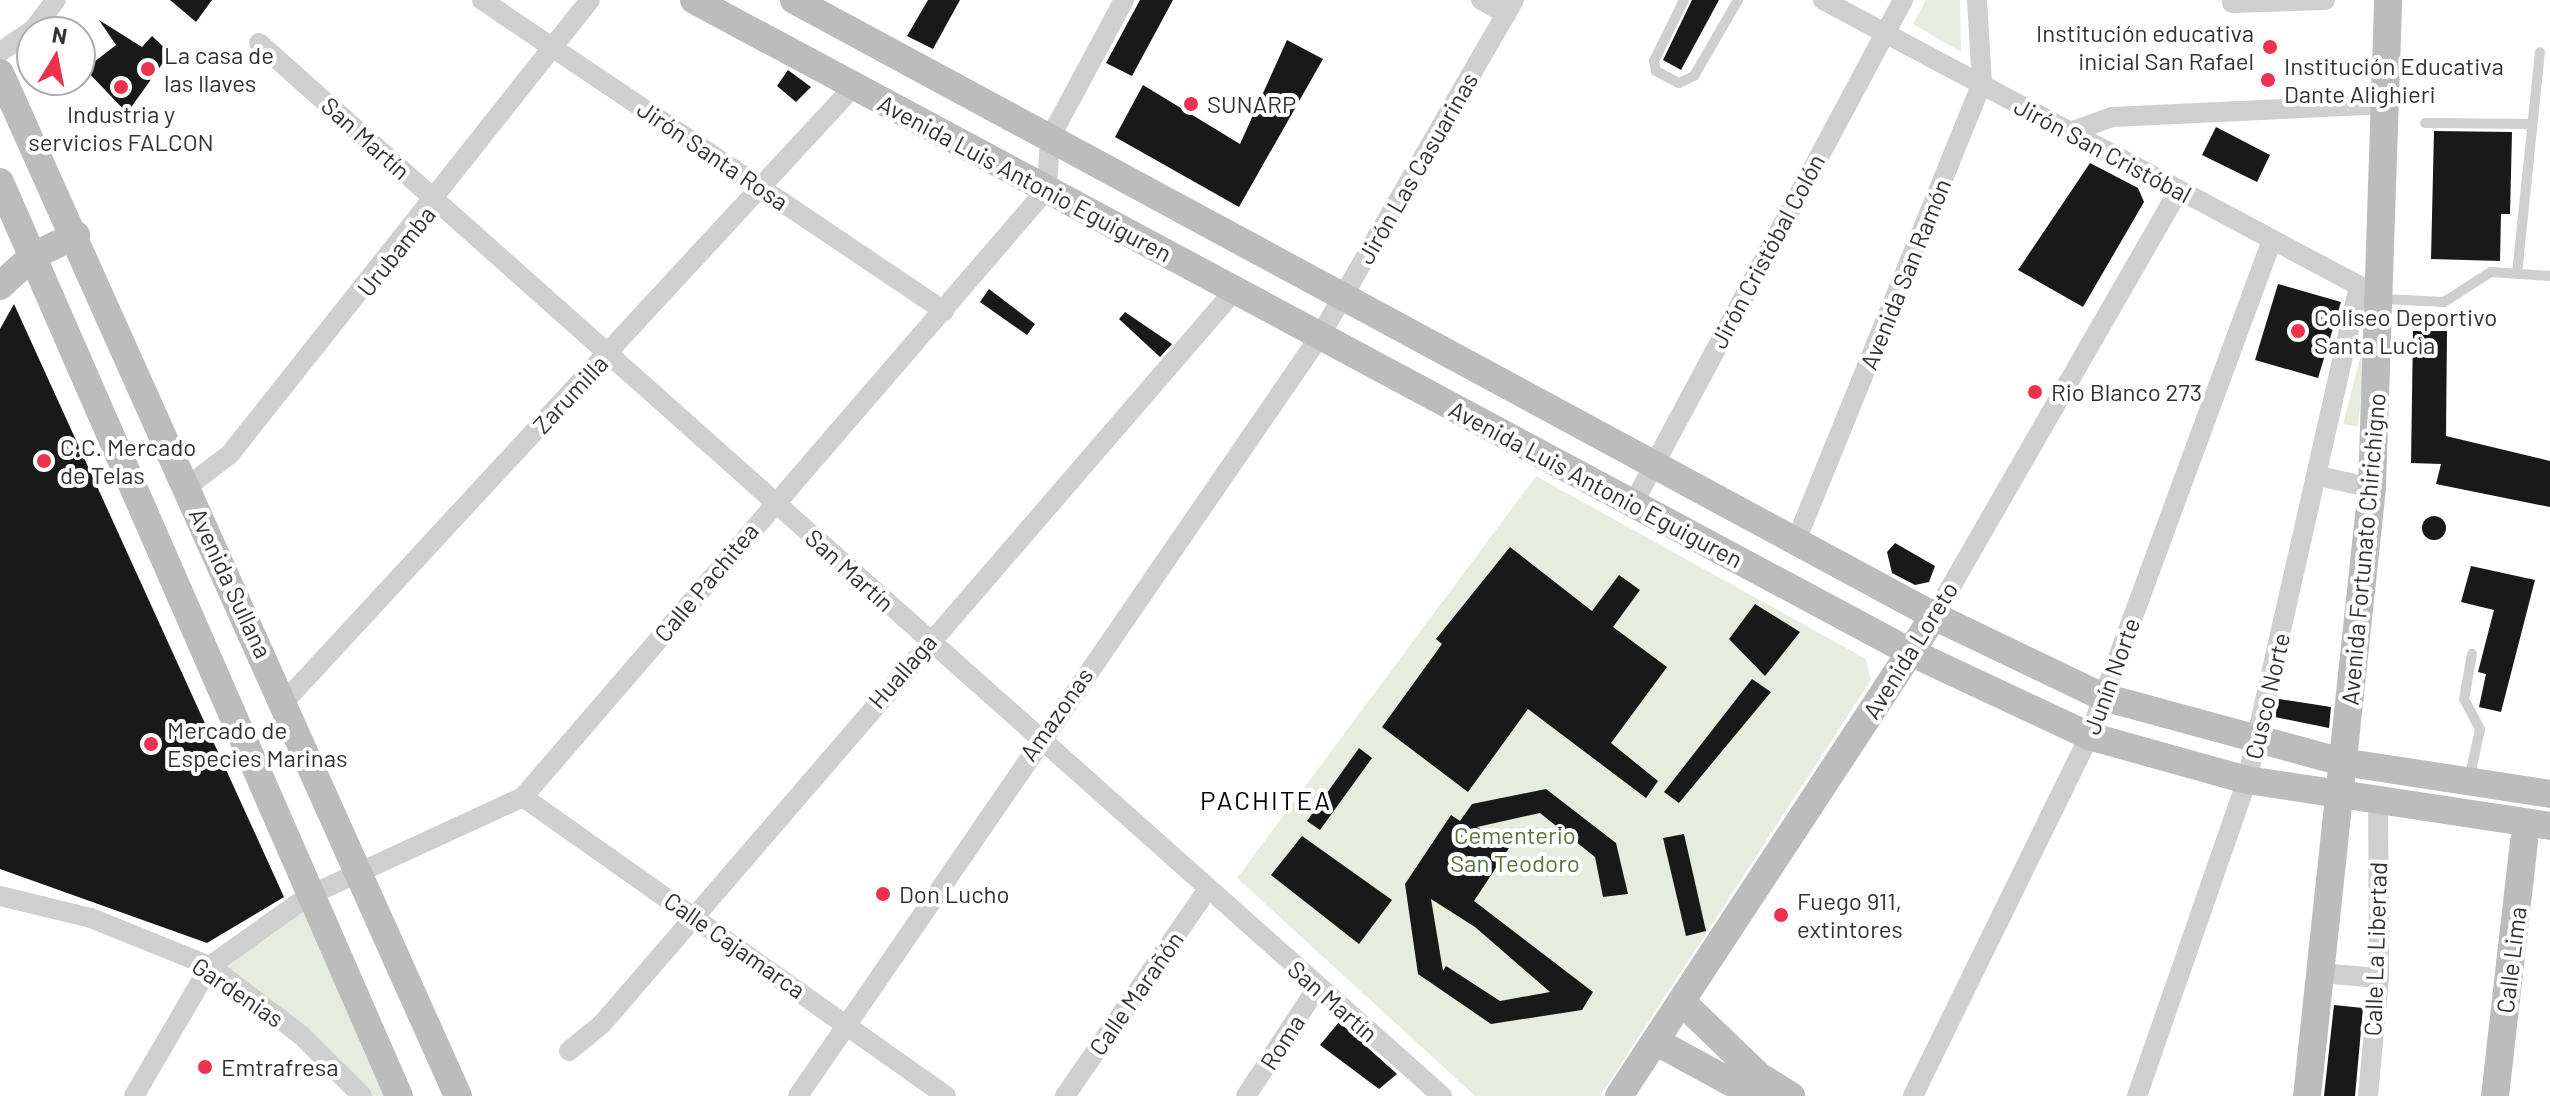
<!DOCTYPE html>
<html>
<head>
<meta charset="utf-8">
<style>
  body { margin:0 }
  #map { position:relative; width:2550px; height:1096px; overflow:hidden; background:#fff; font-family:Barlow,sans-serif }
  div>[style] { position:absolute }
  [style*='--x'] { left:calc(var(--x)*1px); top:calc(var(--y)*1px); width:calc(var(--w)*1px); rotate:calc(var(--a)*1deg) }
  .green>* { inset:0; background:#e6ecde }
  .building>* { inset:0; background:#191919 }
  .round { border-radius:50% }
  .lane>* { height:10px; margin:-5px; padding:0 5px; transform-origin:5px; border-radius:5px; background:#cfcfcf }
  .street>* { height:20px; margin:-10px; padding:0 10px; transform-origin:10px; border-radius:10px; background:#cfcfcf }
  .secondary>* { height:28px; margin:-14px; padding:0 14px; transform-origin:14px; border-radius:14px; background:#bcbcbc }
  .dots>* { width:22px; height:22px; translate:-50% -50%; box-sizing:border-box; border:4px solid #fff; border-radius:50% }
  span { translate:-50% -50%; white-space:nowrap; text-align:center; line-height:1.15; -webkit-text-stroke:8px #fff; paint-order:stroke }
  .poi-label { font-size:24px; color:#323232 }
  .right { translate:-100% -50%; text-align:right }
  .left { translate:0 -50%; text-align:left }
  .street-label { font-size:24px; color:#323232 }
  .park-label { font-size:24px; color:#59713d }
  .neighbourhood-label { font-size:26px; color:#000; letter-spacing:2px }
  .north { position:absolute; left:16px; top:16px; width:80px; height:80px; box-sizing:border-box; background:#fff; border:2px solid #adadad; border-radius:50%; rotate:10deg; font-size:22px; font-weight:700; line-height:32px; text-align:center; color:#323232 }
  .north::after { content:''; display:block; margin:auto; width:28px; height:36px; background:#ec324e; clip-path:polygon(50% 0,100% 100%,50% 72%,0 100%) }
</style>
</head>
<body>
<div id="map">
  <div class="green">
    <div style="clip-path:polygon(1926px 0,1960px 0,1961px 52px,1913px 24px)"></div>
    <div style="clip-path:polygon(2360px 358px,2364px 359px,2358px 427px,2343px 424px)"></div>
    <div style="clip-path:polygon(1536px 476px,1866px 659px,1871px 680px,1600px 1096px,1475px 1096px,1237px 878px)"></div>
    <div style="clip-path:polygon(308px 896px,399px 1096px,362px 1096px,210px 966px)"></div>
  </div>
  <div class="building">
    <div style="clip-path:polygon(170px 0,212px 0,196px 22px)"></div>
    <div style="clip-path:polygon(928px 0,960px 0,933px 49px,907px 36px)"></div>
    <div style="clip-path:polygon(1140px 0,1173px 0,1132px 76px,1106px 63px)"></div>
    <div style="clip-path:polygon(1692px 0,1719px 0,1681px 70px,1663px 60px)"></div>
    <div style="clip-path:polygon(99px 20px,142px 47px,152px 36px,170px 53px,127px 113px,85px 69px,116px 45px)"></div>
    <div style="clip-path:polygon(1287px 40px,1323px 59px,1239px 207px,1115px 137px,1143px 85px,1240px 144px)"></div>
    <div style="clip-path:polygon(788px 70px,811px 87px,796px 102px,777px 86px)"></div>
    <div style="clip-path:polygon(2216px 127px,2270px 155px,2257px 182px,2202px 155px)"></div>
    <div style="clip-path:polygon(2434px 131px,2512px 132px,2510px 214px,2501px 214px,2500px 261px,2431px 259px)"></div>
    <div style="clip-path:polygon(2090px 163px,2138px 188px,2144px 202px,2083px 307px,2018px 270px)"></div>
    <div style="clip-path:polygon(2278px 284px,2341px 302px,2318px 378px,2255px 360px)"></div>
    <div style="clip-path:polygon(989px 289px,1035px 324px,1027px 335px,980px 302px)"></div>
    <div style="clip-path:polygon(14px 304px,284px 897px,207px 943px,0 869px,0 329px)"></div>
    <div style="clip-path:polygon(1125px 312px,1172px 344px,1160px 357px,1119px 319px)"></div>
    <div style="clip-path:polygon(2413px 331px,2447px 331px,2446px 436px,2550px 461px,2550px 507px,2436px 484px,2441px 464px,2411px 463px)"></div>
    <div class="round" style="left:2422px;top:516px;width:24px;height:24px"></div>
    <div style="clip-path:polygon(1895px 543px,1935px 566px,1929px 582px,1915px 585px,1892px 573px,1887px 552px)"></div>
    <div style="clip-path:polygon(1510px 547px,1592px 611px,1619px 575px,1640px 590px,1613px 627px,1667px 667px,1611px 743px,1658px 781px,1646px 798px,1528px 709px,1468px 792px,1382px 727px,1442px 644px,1436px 639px)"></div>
    <div style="clip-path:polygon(2471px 566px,2535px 580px,2501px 712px,2479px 707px,2486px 674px,2478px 672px,2494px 610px,2461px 602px)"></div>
    <div style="clip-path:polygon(1755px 604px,1800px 632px,1765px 676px,1729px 639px)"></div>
    <div style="clip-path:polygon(1752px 679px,1771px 692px,1679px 803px,1664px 792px)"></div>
    <div style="clip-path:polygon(2279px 699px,2331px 707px,2329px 728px,2275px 717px)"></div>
    <div style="clip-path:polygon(1359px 748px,1372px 758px,1320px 830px,1307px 821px)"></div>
    <div style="clip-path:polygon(evenodd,1546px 789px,1616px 843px,1628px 894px,1603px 897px,1595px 857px,1540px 813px,1477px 827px,1509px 848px,1474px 901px,1593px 992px,1582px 1010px,1491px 1024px,1418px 974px,1405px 884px,1451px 815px,1460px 821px,1472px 804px,1546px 789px,1431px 899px,1475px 927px,1550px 992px,1500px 1001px,1446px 966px,1443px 971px,1431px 899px)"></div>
    <div style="clip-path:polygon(1684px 834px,1706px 931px,1686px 936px,1663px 838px)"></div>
    <div style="clip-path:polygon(1302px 836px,1392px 900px,1359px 944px,1271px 875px)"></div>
    <div style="clip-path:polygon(2334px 1005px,2363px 1008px,2355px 1096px,2324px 1096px)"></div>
    <div style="clip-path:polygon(1339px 1022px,1397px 1074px,1379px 1089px,1320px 1045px)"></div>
  </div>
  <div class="lane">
    <div style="--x:1684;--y:0;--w:68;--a:116.2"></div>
    <div style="--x:1654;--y:61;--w:10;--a:79"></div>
    <div style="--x:1656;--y:71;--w:26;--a:28"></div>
    <div style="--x:1679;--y:83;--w:17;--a:-25"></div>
    <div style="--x:1694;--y:76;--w:88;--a:-59.9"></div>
    <div style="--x:2425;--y:123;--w:107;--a:0.5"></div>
    <div style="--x:2517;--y:274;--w:223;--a:-84.1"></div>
    <div style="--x:2383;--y:299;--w:61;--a:2.8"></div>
    <div style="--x:2444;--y:302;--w:56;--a:-32.6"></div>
    <div style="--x:2491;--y:272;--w:59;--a:3.9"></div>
    <div style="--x:2469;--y:780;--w:52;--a:-77.8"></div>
    <div style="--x:2480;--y:729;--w:34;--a:-118"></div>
    <div style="--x:2464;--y:699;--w:46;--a:-79.9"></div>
  </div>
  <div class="street">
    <div style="--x:482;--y:0;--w:557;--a:33.95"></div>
    <div style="--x:1481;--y:0;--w:29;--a:29"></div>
    <div style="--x:1823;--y:0;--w:619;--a:28.06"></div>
    <div style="--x:2232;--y:3;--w:93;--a:-1.8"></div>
    <div style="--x:259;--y:43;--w:1584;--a:41.67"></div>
    <div style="--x:0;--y:52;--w:40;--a:-34"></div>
    <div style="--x:33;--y:30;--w:38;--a:-53"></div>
    <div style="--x:2070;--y:132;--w:45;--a:-19.7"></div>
    <div style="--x:2112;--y:117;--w:274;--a:-2.7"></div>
    <div style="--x:2319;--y:476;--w:54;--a:12.8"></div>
    <div style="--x:187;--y:487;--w:54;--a:-37.5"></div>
    <div style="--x:230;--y:454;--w:579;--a:-51.59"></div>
    <div style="--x:1633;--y:504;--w:572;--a:-61.82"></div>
    <div style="--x:1796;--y:541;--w:493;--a:-67.9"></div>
    <div style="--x:1982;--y:84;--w:84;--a:-93.4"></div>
    <div style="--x:1934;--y:616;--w:491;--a:-60.1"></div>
    <div style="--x:285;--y:701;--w:838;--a:-47.22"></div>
    <div style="--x:523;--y:797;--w:518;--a:35.25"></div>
    <div style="--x:0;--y:896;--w:94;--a:13.6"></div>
    <div style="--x:91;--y:918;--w:128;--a:22"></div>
    <div style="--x:210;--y:966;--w:114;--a:37.2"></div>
    <div style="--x:301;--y:1035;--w:86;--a:45"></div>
    <div style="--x:2320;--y:973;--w:59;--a:4.8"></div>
    <div style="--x:569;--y:1051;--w:43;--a:-39.3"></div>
    <div style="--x:602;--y:1024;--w:969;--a:-49.23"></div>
    <div style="--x:134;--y:1096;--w:151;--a:-59.7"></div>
    <div style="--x:210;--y:966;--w:120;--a:-35.5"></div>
    <div style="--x:308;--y:896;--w:237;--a:-24.7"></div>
    <div style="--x:523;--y:797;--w:803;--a:-49.24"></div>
    <div style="--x:1047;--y:189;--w:51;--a:-86.6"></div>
    <div style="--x:1050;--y:138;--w:157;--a:-61.8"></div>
    <div style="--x:798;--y:1096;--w:922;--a:-55.52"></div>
    <div style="--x:1320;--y:336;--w:388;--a:-60"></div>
    <div style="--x:1065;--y:1096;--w:252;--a:-55.4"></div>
    <div style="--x:1246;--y:1096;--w:129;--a:-56.7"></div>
    <div style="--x:1913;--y:1096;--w:401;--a:-63.9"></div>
    <div style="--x:2089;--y:736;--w:529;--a:-69.75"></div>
    <div style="--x:2137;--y:1096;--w:335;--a:-70.8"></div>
    <div style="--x:2247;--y:780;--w:507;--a:-77.23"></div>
    <div style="--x:2368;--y:1096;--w:119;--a:-84.7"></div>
    <div style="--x:2379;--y:978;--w:177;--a:-90.3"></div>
  </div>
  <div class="secondary">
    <div style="--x:694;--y:0;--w:1380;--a:28.2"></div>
    <div style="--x:1910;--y:652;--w:198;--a:25.1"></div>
    <div style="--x:2089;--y:736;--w:164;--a:15.6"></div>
    <div style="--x:2247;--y:780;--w:306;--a:8.6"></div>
    <div style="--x:794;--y:0;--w:1296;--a:28.38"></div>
    <div style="--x:1934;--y:616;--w:187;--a:25.6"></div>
    <div style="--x:2103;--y:697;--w:248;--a:15.2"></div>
    <div style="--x:2342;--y:762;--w:210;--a:8.7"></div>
    <div style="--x:0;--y:73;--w:1121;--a:65.88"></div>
    <div style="--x:0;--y:182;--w:997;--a:66.42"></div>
    <div style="--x:0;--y:286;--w:45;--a:-42.3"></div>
    <div style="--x:33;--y:256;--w:48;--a:-26"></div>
    <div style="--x:1682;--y:1002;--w:107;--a:43.9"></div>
    <div style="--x:1759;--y:1076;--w:38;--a:32"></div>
    <div style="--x:1655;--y:1041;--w:115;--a:28.6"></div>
    <div style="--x:1619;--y:1096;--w:574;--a:-56.73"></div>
    <div style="--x:2307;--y:1096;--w:611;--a:-83.9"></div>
    <div style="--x:2372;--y:488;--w:488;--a:-88.1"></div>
    <div style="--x:2495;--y:1096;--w:257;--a:-83.5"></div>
  </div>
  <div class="dots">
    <div style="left:2270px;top:47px;background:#ec324e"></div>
    <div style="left:148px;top:69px;background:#ec324e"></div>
    <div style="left:2268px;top:80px;background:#ec324e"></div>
    <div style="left:121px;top:87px;background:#ec324e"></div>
    <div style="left:1191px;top:104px;background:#ec324e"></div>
    <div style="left:2298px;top:331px;background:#ec324e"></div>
    <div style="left:2035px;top:392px;background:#ec324e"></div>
    <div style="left:44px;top:461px;background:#ec324e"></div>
    <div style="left:151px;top:744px;background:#ec324e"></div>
    <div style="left:883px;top:894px;background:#ec324e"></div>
    <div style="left:1781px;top:915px;background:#ec324e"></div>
    <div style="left:205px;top:1067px;background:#ec324e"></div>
  </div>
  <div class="poi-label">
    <span class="right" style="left:2254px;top:47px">Institución educativa<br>inicial San Rafael</span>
    <span class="left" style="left:164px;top:69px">La casa de<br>las llaves</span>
    <span class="left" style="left:2284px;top:80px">Institución Educativa<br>Dante Alighieri</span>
    <span class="left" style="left:1207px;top:104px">SUNARP</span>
    <span style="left:121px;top:128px">Industria y<br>servicios FALCON</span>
    <span class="left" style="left:2314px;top:331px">Coliseo Deportivo<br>Santa Lucìa</span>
    <span class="left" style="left:2051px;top:392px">Rio Blanco 273</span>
    <span class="left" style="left:60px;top:461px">C.C. Mercado<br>de Telas</span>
    <span class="left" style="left:167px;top:744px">Mercado de<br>Especies Marinas</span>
    <span class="left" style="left:899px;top:894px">Don Lucho</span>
    <span class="left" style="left:1797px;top:915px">Fuego 911,<br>extintores</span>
    <span class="left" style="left:221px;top:1067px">Emtrafresa</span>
  </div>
  <div class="street-label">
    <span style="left:366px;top:138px;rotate:42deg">San Martín</span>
    <span style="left:2103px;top:150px;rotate:28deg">Jirón San Cristóbal</span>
    <span style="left:713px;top:155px;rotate:34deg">Jirón Santa Rosa</span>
    <span style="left:1417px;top:168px;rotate:-60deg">Jirón Las Casuarinas</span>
    <span style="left:1025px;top:178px;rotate:28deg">Avenida Luis Antonio Eguiguren</span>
    <span style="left:396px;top:251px;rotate:-51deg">Urubamba</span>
    <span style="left:1767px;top:251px;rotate:-62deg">Jirón Cristóbal Colón</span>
    <span style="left:1905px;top:274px;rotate:-68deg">Avenida San Ramón</span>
    <span style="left:570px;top:394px;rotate:-47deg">Zarumilla</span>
    <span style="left:1596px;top:484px;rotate:28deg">Avenida Luis Antonio Eguiguren</span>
    <span style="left:2363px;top:549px;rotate:-85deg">Avenida Fortunato Chirichigno</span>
    <span style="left:850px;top:570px;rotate:42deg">San Martín</span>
    <span style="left:706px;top:582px;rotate:-50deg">Calle Pachitea</span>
    <span style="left:231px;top:583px;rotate:65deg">Avenida Sullana</span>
    <span style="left:1910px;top:650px;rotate:-58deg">Avenida Loreto</span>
    <span style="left:902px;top:671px;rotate:-49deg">Huallaga</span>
    <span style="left:2111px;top:676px;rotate:-70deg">Junín Norte</span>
    <span style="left:2267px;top:696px;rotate:-77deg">Cusco Norte</span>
    <span style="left:1056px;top:714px;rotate:-55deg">Amazonas</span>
    <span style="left:735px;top:945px;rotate:35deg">Calle Cajamarca</span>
    <span style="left:2375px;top:949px;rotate:-88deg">Calle La Libertad</span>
    <span style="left:2511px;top:960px;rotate:-83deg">Calle Lima</span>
    <span style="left:238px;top:992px;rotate:34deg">Gardenias</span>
    <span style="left:1136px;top:993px;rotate:-55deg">Calle Marañón</span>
    <span style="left:1333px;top:1001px;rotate:41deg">San Martín</span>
    <span style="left:1282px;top:1042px;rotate:-57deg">Roma</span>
  </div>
  <div class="park-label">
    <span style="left:1515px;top:849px">Cementerio<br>San Teodoro</span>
  </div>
  <div class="neighbourhood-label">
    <span style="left:1266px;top:800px">PACHITEA</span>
  </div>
  <div class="north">N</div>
</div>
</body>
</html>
